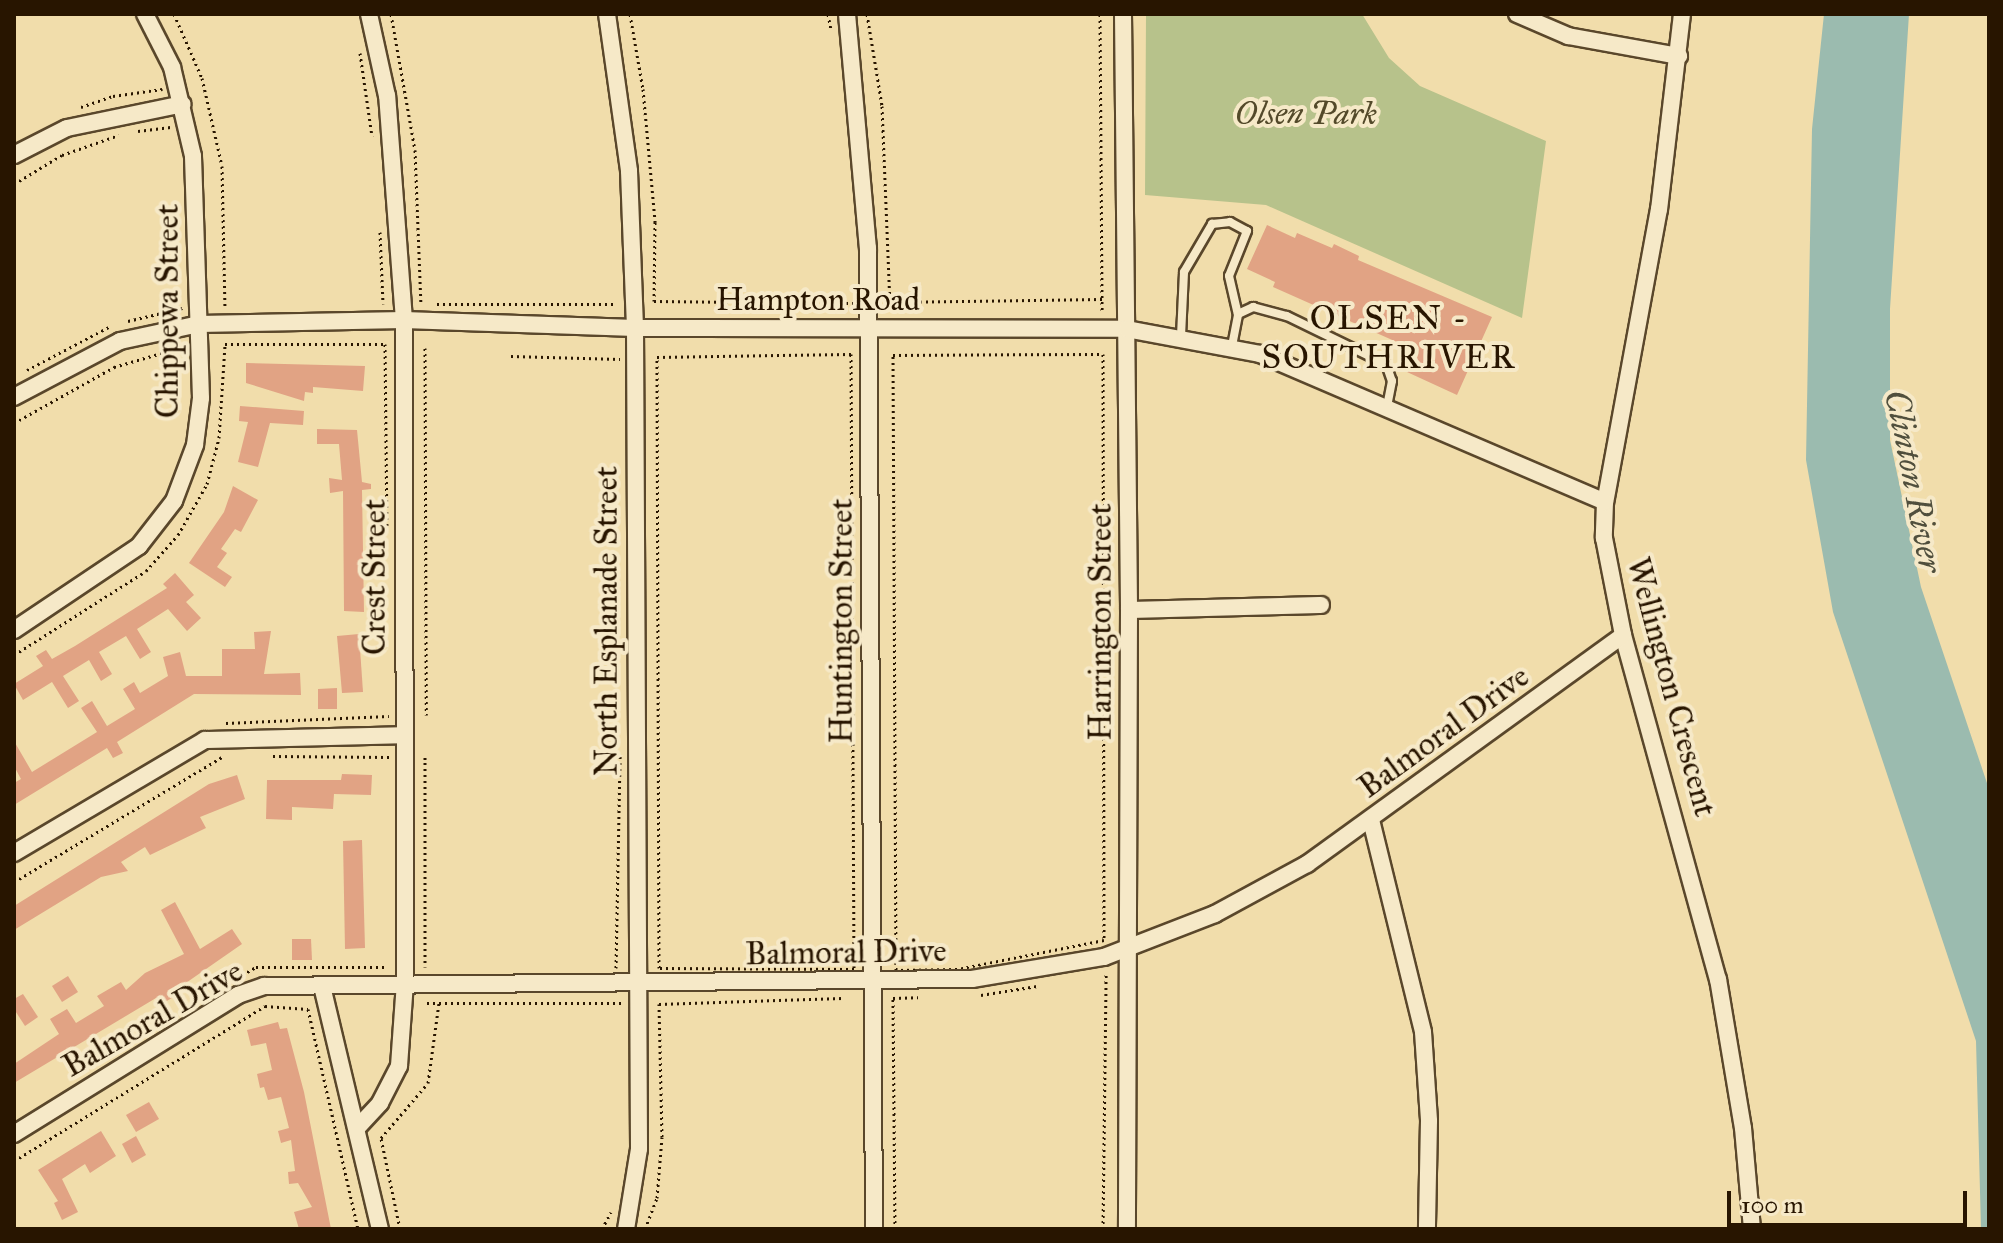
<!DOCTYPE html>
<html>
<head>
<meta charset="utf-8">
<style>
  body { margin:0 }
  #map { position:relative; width:2003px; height:1243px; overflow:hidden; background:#f1ddab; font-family:"IM FELL Great Primer",serif }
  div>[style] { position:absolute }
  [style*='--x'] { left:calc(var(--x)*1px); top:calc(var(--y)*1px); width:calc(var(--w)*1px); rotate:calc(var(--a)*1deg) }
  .green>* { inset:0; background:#b7c28b }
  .water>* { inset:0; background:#9bbbaf }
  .building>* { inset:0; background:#e1a384 }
  .path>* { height:3px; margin-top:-1.5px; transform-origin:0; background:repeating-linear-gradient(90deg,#281500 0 2px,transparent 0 6px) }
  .roads { filter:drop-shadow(2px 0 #5a472b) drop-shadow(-2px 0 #5a472b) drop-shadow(0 2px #5a472b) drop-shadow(0 -2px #5a472b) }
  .lane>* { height:8px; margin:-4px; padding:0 4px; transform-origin:4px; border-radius:4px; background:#f6e9c8 }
  .street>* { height:16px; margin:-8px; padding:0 8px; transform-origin:8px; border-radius:8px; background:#f6e9c8 }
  span { translate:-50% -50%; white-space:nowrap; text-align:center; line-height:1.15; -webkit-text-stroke:8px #f6e9c8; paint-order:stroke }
  .park-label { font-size:32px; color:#53492a; font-style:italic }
  .street-label { font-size:32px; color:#281500 }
  .neighbourhood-label { font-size:34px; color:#281500; letter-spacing:2px }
  .water-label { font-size:34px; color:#504f3d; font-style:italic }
  .frame { position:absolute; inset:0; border:16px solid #281500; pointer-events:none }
  .scale { position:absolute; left:1727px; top:1191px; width:240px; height:36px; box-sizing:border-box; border:4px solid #281500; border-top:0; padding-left:10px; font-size:24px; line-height:28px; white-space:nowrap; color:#281500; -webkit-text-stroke:6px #f6e9c8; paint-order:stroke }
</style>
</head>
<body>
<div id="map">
  <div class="green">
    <div style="clip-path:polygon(1146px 14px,1362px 14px,1389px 58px,1420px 86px,1546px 141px,1522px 318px,1266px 205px,1145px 195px)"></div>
  </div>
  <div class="water">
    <div style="clip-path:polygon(1824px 14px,1909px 14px,1890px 309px,1890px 440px,1921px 587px,1989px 789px,1989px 1229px,1981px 1229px,1976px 1041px,1833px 612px,1806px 460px,1812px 129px)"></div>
  </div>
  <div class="building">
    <div style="clip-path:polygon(1267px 225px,1295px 238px,1297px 233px,1332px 248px,1334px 244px,1359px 256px,1358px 260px,1492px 317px,1457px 395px,1407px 372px,1417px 351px,1273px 287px,1275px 282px,1247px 269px)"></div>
    <div style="clip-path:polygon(246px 363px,365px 366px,363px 391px,313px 387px,313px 393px,305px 392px,304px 401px,246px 383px)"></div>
    <div style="clip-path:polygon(240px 406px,304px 411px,303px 425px,270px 423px,258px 467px,238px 462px,248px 422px,239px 421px)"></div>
    <div style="clip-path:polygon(317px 429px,357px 430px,362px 482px,371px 484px,371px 489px,362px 490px,364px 612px,344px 611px,343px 491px,330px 493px,329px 478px,342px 480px,339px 444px,317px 444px)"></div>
    <div style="clip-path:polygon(233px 486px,258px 500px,241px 532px,235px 529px,221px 549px,227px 553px,217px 567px,232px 577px,225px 587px,189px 563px,224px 512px)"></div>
    <div style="clip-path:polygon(175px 573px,194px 595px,186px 602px,201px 618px,187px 631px,168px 609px,137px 629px,151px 652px,140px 659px,126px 636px,99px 652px,112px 674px,101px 681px,89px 660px,63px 676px,79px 701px,68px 708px,52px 682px,23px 700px,14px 684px,43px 666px,36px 656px,46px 650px,52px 659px,75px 646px,167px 588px,163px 584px)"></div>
    <div style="clip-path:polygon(271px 631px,264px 674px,300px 673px,301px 695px,194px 694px,117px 742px,123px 753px,113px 758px,107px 748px,14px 805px,14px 783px,21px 779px,14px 766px,14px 741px,32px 772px,97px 732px,81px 708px,92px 701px,107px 726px,135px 709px,123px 689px,134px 682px,140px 693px,168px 676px,163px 657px,180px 652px,186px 676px,222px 676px,222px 649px,255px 649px,254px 632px)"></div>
    <div style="clip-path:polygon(359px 634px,363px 692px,342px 693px,337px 636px)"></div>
    <div style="clip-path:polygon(337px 688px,337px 709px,318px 709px,318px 689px)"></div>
    <div style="clip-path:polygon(342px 774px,372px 775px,371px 795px,334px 794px,333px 809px,292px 807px,292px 820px,266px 819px,267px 780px,341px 780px)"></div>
    <div style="clip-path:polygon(237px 775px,245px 799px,200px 817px,206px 828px,150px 855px,145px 847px,121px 862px,128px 871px,101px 877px,14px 930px,14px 906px,209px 784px)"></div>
    <div style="clip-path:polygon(362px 840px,365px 948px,345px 949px,343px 841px)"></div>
    <div style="clip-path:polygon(175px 902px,200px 949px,232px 929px,242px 944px,170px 994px,172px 998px,163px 1003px,156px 998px,14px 1083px,14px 1064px,59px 1034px,50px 1019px,67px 1009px,76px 1023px,104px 1006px,97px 996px,121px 982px,126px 990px,145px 973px,184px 954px,161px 910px)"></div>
    <div style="clip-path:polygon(292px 939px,311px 939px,312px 960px,292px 960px)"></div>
    <div style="clip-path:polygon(68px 976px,78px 992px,62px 1002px,52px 986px)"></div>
    <div style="clip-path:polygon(23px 994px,38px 1017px,25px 1026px,14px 1009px,14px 999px)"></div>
    <div style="clip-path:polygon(278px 1022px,280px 1029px,287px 1028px,304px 1092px,331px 1229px,299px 1229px,294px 1212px,312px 1207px,298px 1183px,289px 1184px,288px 1172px,295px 1171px,291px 1140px,281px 1143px,278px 1131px,289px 1128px,281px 1097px,268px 1100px,264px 1087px,260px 1088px,257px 1074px,272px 1070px,266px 1043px,251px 1046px,247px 1030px)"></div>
    <div style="clip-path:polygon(149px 1102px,159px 1119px,136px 1132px,126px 1115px)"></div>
    <div style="clip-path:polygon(101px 1131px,116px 1156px,90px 1173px,85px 1164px,62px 1179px,78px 1212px,62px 1220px,54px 1203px,58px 1201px,38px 1170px)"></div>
    <div style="clip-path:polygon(136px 1136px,146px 1155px,132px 1163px,122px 1144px)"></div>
  </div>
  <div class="path">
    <div style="--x:174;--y:14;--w:70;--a:66.4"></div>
    <div style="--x:202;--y:78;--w:90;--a:77.2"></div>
    <div style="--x:222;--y:166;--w:140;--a:88.8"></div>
    <div style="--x:391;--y:14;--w:138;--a:80"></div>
    <div style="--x:415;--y:150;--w:154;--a:87.8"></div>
    <div style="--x:630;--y:14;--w:76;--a:80.2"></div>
    <div style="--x:643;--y:89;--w:134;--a:84.8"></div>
    <div style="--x:655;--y:222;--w:79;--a:90.7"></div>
    <div style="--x:654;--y:301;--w:199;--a:0.6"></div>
    <div style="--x:828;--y:14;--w:16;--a:79"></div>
    <div style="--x:867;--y:14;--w:93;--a:80.7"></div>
    <div style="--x:882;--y:106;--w:196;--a:87.7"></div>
    <div style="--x:890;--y:302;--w:212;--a:-0.8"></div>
    <div style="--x:1100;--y:14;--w:298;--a:89.6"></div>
    <div style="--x:360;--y:53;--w:84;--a:81.8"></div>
    <div style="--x:81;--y:107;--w:34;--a:-19"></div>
    <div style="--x:113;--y:96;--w:50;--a:-8"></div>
    <div style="--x:138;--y:131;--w:33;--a:-7"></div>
    <div style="--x:14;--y:184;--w:56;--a:-31.1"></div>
    <div style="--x:62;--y:155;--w:60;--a:-19.3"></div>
    <div style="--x:380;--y:232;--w:72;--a:87.6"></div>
    <div style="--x:437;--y:304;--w:180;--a:0"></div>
    <div style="--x:128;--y:321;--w:56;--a:-13.5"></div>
    <div style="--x:425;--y:348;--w:367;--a:89.8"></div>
    <div style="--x:851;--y:354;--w:615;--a:89.72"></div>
    <div style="--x:854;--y:969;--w:195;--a:-179.7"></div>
    <div style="--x:659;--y:968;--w:611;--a:-90.19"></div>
    <div style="--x:657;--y:357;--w:194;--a:-0.9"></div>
    <div style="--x:1103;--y:354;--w:586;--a:89.9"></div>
    <div style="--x:1104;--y:940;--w:150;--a:168.8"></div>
    <div style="--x:957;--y:969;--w:61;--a:179.1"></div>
    <div style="--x:896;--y:970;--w:615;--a:-90.28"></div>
    <div style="--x:893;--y:355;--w:210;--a:-0.3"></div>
    <div style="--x:511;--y:356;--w:109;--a:1.6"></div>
    <div style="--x:27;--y:370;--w:93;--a:-27.7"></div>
    <div style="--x:14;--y:423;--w:115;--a:-29.2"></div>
    <div style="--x:114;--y:367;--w:71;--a:-16.4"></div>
    <div style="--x:14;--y:655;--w:156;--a:-32.5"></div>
    <div style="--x:146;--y:571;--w:48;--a:-48.4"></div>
    <div style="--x:178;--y:535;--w:59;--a:-60.4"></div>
    <div style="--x:207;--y:484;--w:48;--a:-75.4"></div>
    <div style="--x:219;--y:438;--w:94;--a:-86.3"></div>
    <div style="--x:225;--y:344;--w:160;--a:0"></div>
    <div style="--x:385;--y:344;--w:184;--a:89.4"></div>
    <div style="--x:226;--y:723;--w:163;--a:-2.5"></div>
    <div style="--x:273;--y:756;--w:116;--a:0.5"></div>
    <div style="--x:425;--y:757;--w:210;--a:90"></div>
    <div style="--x:14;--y:882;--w:243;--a:-31"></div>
    <div style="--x:616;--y:968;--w:213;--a:-88.9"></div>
    <div style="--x:242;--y:975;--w:16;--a:-30"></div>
    <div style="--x:256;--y:967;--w:132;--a:0"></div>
    <div style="--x:981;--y:995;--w:57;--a:-9.1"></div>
    <div style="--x:427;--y:1003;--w:195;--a:0"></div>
    <div style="--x:14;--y:1161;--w:295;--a:-31.7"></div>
    <div style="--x:265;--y:1006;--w:43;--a:4"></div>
    <div style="--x:308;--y:1009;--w:226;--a:77.2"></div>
    <div style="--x:400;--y:1229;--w:93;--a:-101.8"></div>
    <div style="--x:381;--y:1138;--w:72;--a:-49.5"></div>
    <div style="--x:428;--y:1083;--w:81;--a:-82.2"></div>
    <div style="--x:602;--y:1229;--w:19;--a:-62"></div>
    <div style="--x:645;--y:1229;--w:33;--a:-69"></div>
    <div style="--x:657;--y:1198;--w:61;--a:-85.3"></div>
    <div style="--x:662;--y:1137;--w:133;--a:-91.3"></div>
    <div style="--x:659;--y:1004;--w:184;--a:-1.9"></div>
    <div style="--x:895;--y:1229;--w:231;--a:-90.5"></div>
    <div style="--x:893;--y:998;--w:25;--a:-2"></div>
    <div style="--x:1103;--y:1229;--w:256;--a:-89.3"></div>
  </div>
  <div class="roads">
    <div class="lane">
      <div style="--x:1181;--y:336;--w:64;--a:-87.3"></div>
      <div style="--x:1184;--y:272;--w:56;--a:-59.7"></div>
      <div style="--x:1212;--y:224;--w:18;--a:-6"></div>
      <div style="--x:1230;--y:222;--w:19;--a:28"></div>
      <div style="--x:1247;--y:231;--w:48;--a:111.8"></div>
      <div style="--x:1229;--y:276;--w:39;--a:77"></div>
      <div style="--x:1232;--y:346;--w:33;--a:-79"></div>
      <div style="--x:1238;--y:314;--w:17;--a:-25"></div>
      <div style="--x:1253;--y:307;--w:35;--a:15"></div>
      <div style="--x:1287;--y:316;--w:110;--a:25.9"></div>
      <div style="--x:1386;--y:364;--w:18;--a:71"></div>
      <div style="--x:1392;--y:381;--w:25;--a:101"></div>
    </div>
    <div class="street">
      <div style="--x:607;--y:14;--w:159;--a:82"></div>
      <div style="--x:629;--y:171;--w:157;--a:87.8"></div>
      <div style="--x:635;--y:328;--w:821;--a:89.72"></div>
      <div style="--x:639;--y:1149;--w:81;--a:99.2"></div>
      <div style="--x:847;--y:14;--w:235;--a:84.9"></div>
      <div style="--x:868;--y:248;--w:981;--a:89.65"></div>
      <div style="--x:1123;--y:14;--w:596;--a:89.42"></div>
      <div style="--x:1129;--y:610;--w:619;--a:90.19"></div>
      <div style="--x:1517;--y:14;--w:56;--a:23.3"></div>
      <div style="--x:1568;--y:36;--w:113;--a:10.2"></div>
      <div style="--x:1682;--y:14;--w:196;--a:96.7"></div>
      <div style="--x:1659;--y:209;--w:298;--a:100.4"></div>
      <div style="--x:1605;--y:502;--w:36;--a:92"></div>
      <div style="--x:1604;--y:538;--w:99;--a:78.9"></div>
      <div style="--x:1623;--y:635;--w:357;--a:74.6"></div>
      <div style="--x:1718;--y:979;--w:151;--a:80.5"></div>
      <div style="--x:1743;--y:1128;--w:101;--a:84.9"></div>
      <div style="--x:14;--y:155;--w:59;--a:-27"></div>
      <div style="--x:67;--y:128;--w:118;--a:-11.7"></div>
      <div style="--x:14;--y:397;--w:120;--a:-27.8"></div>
      <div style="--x:120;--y:341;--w:81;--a:-12.1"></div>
      <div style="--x:199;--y:324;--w:205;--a:-1.1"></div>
      <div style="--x:404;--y:320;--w:231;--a:2"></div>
      <div style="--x:635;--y:328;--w:492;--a:0.1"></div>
      <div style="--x:1127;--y:329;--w:135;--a:10.6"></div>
      <div style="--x:1260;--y:354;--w:375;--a:23.2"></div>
      <div style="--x:1129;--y:610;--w:192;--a:-1.5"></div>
      <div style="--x:14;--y:630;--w:151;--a:-33.9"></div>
      <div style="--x:139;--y:546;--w:57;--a:-52.1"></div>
      <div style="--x:174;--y:501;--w:60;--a:-69.4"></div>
      <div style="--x:195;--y:445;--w:47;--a:-82.7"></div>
      <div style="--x:201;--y:398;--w:242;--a:-91.9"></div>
      <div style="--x:193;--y:156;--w:91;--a:-103.3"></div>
      <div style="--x:172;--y:67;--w:59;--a:-117"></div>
      <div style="--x:1371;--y:820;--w:218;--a:76.2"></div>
      <div style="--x:1423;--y:1032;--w:89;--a:86.1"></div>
      <div style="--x:1429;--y:1121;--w:108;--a:91.1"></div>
      <div style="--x:14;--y:853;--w:222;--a:-30.6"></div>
      <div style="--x:205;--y:740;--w:198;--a:-1.4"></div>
      <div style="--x:322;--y:986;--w:250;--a:76.6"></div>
      <div style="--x:357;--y:1128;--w:34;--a:-47"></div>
      <div style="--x:380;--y:1103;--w:42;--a:-62.8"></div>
      <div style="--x:399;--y:1066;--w:83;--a:-85.9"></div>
      <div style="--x:405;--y:983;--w:663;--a:-90.09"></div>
      <div style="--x:404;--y:320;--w:225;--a:-94.3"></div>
      <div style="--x:387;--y:96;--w:84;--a:-102.4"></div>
      <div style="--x:14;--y:1134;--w:264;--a:-31.8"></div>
      <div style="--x:238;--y:995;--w:28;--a:-19"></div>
      <div style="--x:264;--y:986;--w:708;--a:-0.57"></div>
      <div style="--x:972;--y:979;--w:134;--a:-9.5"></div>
      <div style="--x:1104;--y:957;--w:119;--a:-21.2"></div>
      <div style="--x:1215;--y:914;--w:105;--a:-28.5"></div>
      <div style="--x:1307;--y:864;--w:390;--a:-35.9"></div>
    </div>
  </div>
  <div class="park-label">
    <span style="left:1306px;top:114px">Olsen Park</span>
  </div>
  <div class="street-label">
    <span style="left:818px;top:300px">Hampton Road</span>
    <span style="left:168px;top:311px;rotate:-90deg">Chippewa Street</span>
    <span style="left:375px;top:577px;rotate:-90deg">Crest Street</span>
    <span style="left:607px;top:621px;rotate:-90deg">North Esplanade Street</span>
    <span style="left:842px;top:621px;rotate:-90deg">Huntington Street</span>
    <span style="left:1101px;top:622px;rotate:-90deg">Harrington Street</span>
    <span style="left:1671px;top:687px;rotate:75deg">Wellington Crescent</span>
    <span style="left:1444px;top:732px;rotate:-36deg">Balmoral Drive</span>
    <span style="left:846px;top:953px;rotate:-1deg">Balmoral Drive</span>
    <span style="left:153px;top:1019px;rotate:-30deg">Balmoral Drive</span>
  </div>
  <div class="neighbourhood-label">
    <span style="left:1389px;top:337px">OLSEN -<br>SOUTHRIVER</span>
  </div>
  <div class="water-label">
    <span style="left:1914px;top:481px;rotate:79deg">Clinton River</span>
  </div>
  <div class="frame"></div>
  <div class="scale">100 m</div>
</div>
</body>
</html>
